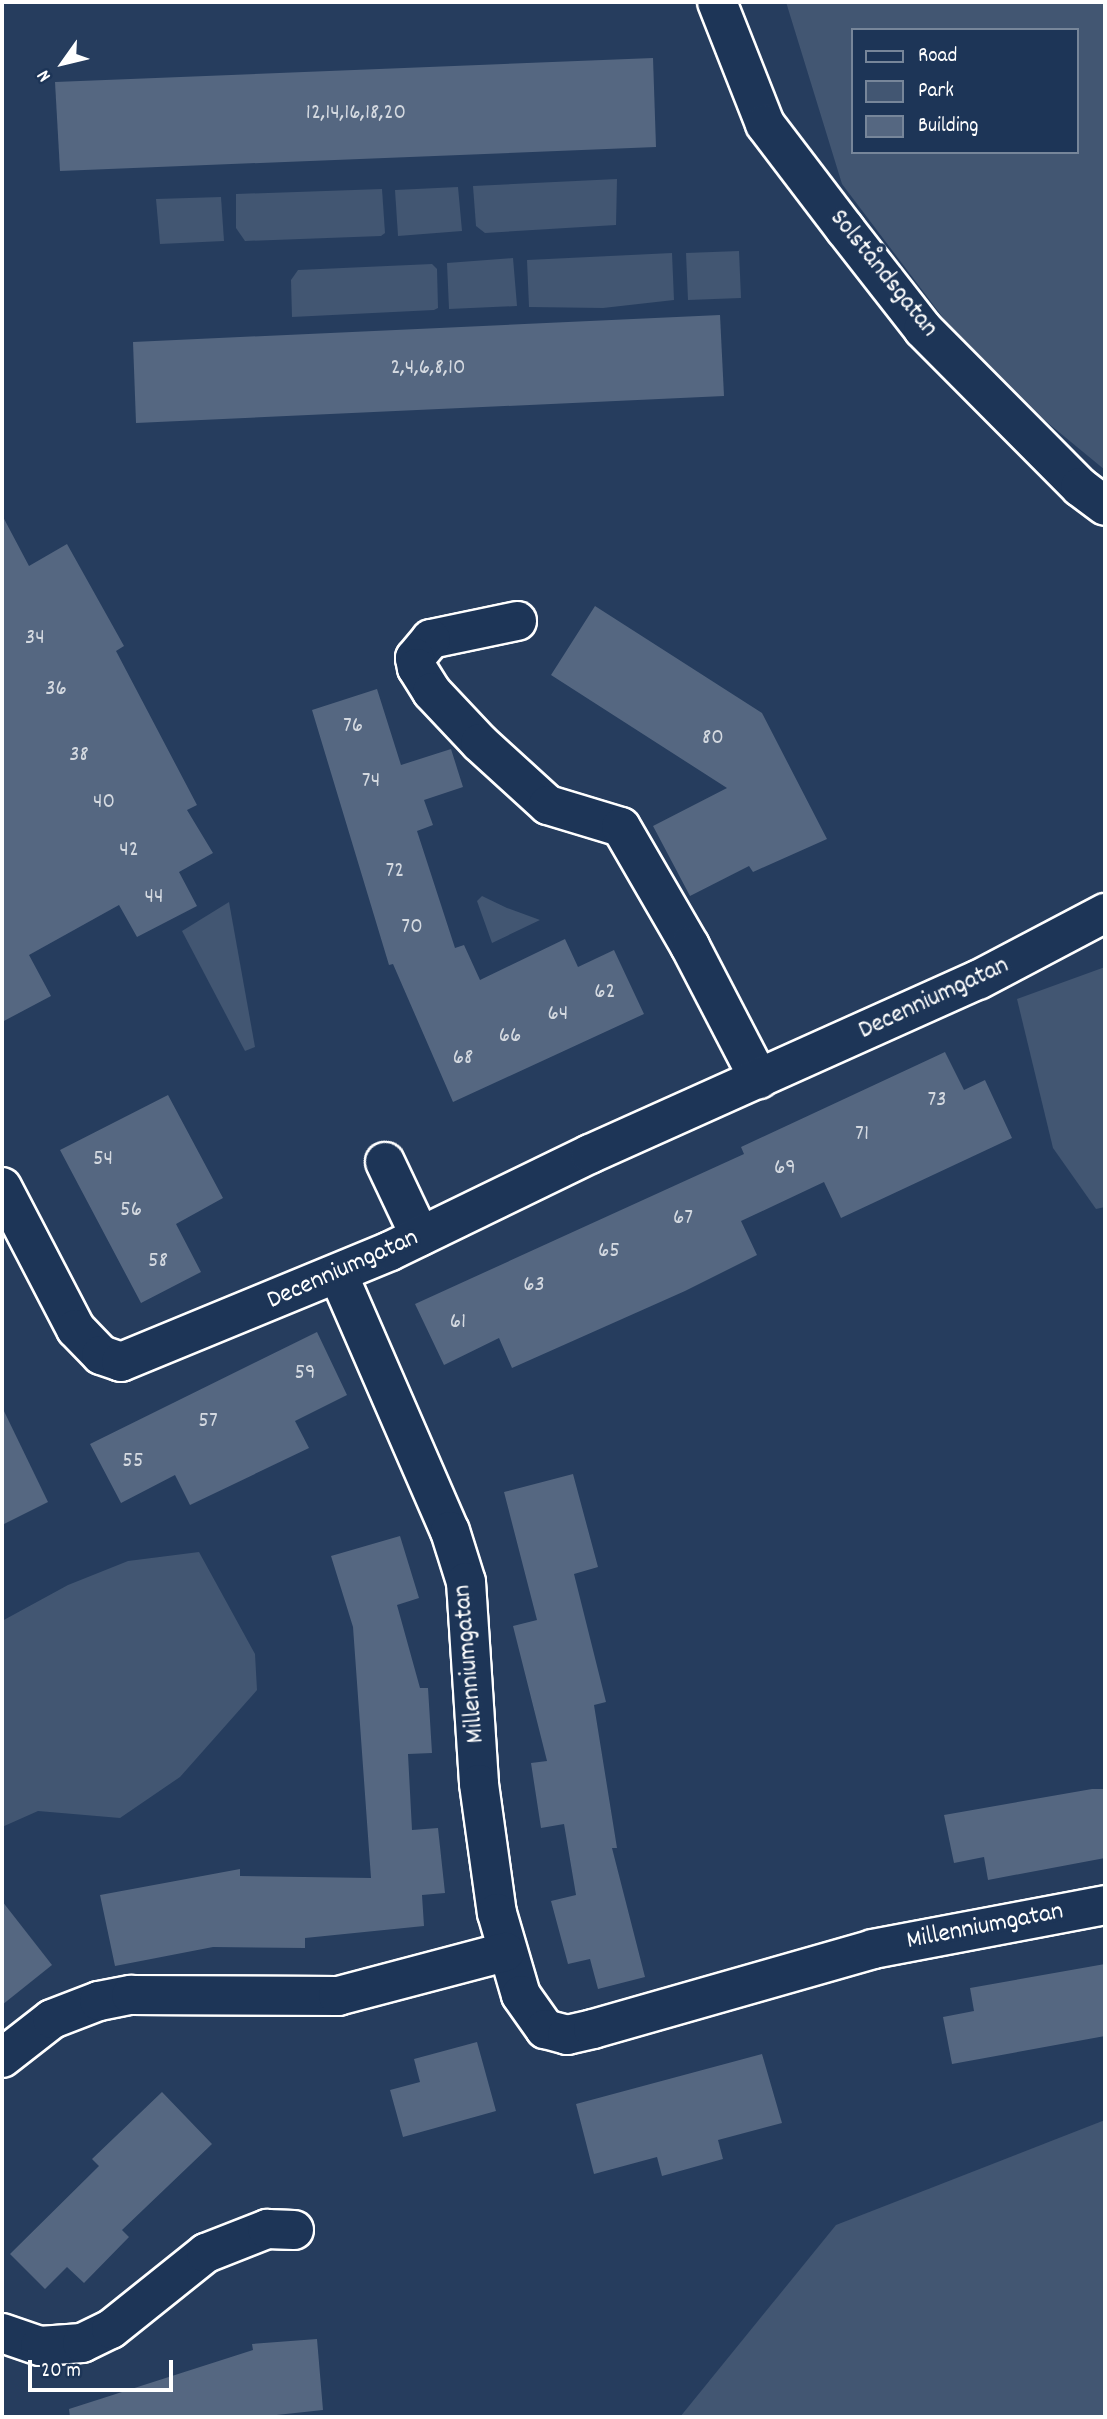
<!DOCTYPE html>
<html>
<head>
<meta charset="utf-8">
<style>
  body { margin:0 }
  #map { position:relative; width:1107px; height:2419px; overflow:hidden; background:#263d5e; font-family:Dekko,sans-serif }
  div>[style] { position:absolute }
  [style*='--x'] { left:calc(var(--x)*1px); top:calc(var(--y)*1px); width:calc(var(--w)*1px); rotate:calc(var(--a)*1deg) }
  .green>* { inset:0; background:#425672 }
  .building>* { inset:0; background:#556781 }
  .roads { filter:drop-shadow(2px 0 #fff) drop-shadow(-2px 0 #fff) drop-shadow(0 2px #fff) drop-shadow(0 -2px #fff) }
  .minor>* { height:38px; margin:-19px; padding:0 19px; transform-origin:19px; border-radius:19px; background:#1d3557 }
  span { translate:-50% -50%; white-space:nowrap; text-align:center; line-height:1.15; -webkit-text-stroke:7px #1d3557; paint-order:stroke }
  .number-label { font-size:23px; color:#d4d9e0 }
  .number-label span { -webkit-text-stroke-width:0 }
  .street-label { font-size:26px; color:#fff }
  .frame { position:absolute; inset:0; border:4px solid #fff; pointer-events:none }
  .legend { position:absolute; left:851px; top:28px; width:228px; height:126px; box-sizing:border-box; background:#1d3557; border:2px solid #77869a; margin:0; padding:9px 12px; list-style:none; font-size:21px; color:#fff }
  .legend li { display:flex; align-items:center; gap:14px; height:35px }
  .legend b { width:35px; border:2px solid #77869a }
  .north { position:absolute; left:28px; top:28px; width:70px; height:70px; -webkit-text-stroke:5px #1d3557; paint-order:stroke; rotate:236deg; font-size:19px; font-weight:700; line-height:28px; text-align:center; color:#fff }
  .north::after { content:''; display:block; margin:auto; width:24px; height:32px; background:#fff; clip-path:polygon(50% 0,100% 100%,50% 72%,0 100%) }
  .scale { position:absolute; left:28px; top:2360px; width:145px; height:32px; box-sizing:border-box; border:4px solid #fff; border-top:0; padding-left:9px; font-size:21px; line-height:24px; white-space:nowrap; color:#fff; -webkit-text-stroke:5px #1d3557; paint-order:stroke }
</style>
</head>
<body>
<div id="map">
  <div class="green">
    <div style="clip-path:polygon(evenodd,786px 2px,1105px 2px,1105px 470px,981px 368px,842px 184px,786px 2px,853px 30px,1077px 30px,1077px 152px,853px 152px,853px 30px)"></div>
    <div style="clip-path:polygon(617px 179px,616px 225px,485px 233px,476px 226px,473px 186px)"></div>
    <div style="clip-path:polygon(458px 187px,462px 231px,398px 236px,395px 190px)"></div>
    <div style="clip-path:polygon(382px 189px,385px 233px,381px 236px,245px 241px,236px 228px,236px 194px)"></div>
    <div style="clip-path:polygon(221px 197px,224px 241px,160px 244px,156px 199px)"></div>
    <div style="clip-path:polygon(739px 251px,741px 298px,688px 300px,686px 253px)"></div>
    <div style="clip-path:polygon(672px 253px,674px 300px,603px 308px,529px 307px,527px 260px)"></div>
    <div style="clip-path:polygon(513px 258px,517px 306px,449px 309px,447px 263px)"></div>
    <div style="clip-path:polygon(432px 264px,437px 269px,438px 308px,434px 310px,292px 317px,291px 280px,298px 270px)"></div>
    <div style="clip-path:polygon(482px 896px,507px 908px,540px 920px,492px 943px,477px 901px)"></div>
    <div style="clip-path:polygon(229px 902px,255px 1047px,245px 1051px,182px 931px)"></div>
    <div style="clip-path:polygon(1105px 967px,1105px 1207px,1096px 1209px,1053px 1148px,1017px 999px)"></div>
    <div style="clip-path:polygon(199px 1552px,255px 1654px,257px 1690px,180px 1777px,120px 1818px,38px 1811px,2px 1827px,2px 1621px,68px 1585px,128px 1561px)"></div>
    <div style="clip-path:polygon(1105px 2120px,1105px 2417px,680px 2417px,836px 2225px)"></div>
  </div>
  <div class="building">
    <div style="clip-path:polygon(653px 58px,656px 147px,60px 171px,55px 82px)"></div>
    <div style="clip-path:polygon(720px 315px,724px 396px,136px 423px,133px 342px)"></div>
    <div style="clip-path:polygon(2px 515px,29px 566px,67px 544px,124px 646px,116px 651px,197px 805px,187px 810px,213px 853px,179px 872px,197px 906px,137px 937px,119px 905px,29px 955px,51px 996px,2px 1022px)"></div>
    <div style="clip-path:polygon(595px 606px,762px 713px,827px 839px,753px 872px,749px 866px,690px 896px,653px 826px,727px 788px,551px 675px)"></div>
    <div style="clip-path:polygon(377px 689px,401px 765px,451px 749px,463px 787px,424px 800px,433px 825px,417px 831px,455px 948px,464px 945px,480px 980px,565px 939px,578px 967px,614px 950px,644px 1014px,453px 1102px,393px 964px,389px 965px,312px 710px)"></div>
    <div style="clip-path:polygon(945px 1052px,964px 1090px,985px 1080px,1012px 1138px,841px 1218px,824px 1182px,741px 1221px,757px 1255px,685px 1291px,512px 1368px,499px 1338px,444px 1365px,415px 1304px,744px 1154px,741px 1147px)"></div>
    <div style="clip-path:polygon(168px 1095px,223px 1198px,176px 1224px,201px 1272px,141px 1303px,60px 1150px)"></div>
    <div style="clip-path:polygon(317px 1332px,347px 1395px,295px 1421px,309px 1448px,190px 1505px,175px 1475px,121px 1503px,90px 1444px)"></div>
    <div style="clip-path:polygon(2px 1407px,48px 1502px,2px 1525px)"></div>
    <div style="clip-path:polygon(573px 1474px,598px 1567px,574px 1574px,606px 1702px,594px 1705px,617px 1848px,612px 1848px,645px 1977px,598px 1989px,590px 1959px,568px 1964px,551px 1901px,576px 1895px,564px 1824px,541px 1828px,531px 1763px,547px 1761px,513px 1626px,537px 1620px,504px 1492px)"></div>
    <div style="clip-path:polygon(400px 1536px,419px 1598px,397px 1605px,420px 1688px,428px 1688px,432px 1753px,408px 1754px,412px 1830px,438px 1828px,445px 1893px,422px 1895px,424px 1926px,305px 1938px,305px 1948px,213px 1947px,115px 1966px,100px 1895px,240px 1869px,240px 1876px,371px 1878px,353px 1627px,331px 1556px)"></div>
    <div style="clip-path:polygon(1092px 1789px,1105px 1789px,1105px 1858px,988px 1880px,984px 1857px,954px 1863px,944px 1815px)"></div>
    <div style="clip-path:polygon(2px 1901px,52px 1965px,2px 2005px)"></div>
    <div style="clip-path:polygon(1105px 1964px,1105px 2036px,952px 2064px,943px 2017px,974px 2011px,970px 1988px)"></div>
    <div style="clip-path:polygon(477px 2042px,496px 2111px,403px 2137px,390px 2090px,420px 2082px,414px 2059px)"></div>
    <div style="clip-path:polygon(762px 2054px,782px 2123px,718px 2140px,723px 2159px,662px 2176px,657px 2157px,594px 2174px,576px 2104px)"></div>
    <div style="clip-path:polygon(162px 2092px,212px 2144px,122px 2230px,129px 2237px,84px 2283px,67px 2267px,45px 2289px,10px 2254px,99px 2166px,92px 2159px)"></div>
    <div style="clip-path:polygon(317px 2339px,323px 2410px,258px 2417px,70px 2417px,69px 2409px,253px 2350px,252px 2344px)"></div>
  </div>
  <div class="roads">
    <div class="minor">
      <div style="--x:717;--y:2;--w:131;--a:68.5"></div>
      <div style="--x:765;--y:124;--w:132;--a:52.7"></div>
      <div style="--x:845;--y:229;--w:127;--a:52"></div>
      <div style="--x:923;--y:329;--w:223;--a:45.2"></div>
      <div style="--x:1080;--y:487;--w:31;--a:37"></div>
      <div style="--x:517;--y:621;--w:88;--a:168.2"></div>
      <div style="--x:431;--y:639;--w:25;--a:130"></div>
      <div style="--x:415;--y:658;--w:10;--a:79"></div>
      <div style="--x:417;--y:668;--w:28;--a:58"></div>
      <div style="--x:432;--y:692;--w:70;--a:46.7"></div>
      <div style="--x:480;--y:743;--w:92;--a:42.4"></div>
      <div style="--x:548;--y:805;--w:76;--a:16.8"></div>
      <div style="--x:621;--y:827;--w:138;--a:59.9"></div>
      <div style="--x:690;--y:946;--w:150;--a:62.6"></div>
      <div style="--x:385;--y:1162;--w:82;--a:64.7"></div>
      <div style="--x:2;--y:1187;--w:160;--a:62.5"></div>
      <div style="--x:76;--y:1329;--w:36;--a:46"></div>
      <div style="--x:101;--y:1355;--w:21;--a:19"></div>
      <div style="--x:121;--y:1362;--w:291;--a:-22.4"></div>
      <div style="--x:390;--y:1251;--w:222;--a:-25.9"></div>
      <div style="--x:590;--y:1154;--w:425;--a:-24.2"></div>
      <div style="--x:978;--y:980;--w:144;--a:-27.8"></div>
      <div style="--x:338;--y:1274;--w:280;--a:66.5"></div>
      <div style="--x:450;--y:1531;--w:53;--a:72.6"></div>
      <div style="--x:466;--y:1582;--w:202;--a:86.3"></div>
      <div style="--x:479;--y:1784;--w:130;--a:82.1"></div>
      <div style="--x:497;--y:1913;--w:85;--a:73.7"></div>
      <div style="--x:521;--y:1995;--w:42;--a:54.8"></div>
      <div style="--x:545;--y:2029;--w:23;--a:15"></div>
      <div style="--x:567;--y:2035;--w:27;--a:-13"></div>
      <div style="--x:593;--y:2029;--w:291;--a:-15.9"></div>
      <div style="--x:873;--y:1949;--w:236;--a:-10.7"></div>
      <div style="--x:2;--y:2058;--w:63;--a:-38"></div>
      <div style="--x:52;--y:2019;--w:50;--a:-21"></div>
      <div style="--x:99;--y:2001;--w:33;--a:-11"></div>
      <div style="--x:131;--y:1995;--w:207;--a:0.3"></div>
      <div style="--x:338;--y:1996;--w:173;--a:-14.8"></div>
      <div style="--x:2;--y:2333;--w:40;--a:18.9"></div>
      <div style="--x:40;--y:2346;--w:42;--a:-4.1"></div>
      <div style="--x:82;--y:2343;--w:32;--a:-26"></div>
      <div style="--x:111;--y:2329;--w:122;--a:-38.7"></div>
      <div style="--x:206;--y:2253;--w:66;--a:-21.5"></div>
      <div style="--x:267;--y:2229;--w:27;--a:2"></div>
    </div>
  </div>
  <div class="number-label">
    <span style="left:356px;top:114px">12,14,16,18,20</span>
    <span style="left:428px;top:369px">2,4,6,8,10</span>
    <span style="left:35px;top:639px">34</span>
    <span style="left:56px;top:690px">36</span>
    <span style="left:353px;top:727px">76</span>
    <span style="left:713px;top:739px">80</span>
    <span style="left:79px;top:756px">38</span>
    <span style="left:371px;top:782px">74</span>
    <span style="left:104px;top:803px">40</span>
    <span style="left:129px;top:851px">42</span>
    <span style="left:395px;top:872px">72</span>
    <span style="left:154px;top:898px">44</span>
    <span style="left:412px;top:928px">70</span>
    <span style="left:605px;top:993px">62</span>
    <span style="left:558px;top:1015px">64</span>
    <span style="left:510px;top:1037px">66</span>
    <span style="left:463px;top:1059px">68</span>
    <span style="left:937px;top:1101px">73</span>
    <span style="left:862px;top:1135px">71</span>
    <span style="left:103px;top:1160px">54</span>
    <span style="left:785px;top:1169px">69</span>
    <span style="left:131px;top:1211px">56</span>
    <span style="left:683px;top:1219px">67</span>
    <span style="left:609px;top:1252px">65</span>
    <span style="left:158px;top:1262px">58</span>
    <span style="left:534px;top:1286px">63</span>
    <span style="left:458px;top:1323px">61</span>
    <span style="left:305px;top:1374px">59</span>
    <span style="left:208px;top:1422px">57</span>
    <span style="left:133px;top:1462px">55</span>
  </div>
  <div class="street-label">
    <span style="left:883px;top:274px;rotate:51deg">Solståndsgatan</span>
    <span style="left:934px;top:999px;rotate:-25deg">Decenniumgatan</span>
    <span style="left:343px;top:1270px;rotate:-24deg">Decenniumgatan</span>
    <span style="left:470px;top:1664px;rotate:-95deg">Millenniumgatan</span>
    <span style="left:985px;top:1927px;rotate:-11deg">Millenniumgatan</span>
  </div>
  <div class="frame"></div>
  <ul class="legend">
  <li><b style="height:9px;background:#1d3557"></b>Road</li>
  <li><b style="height:19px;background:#425672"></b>Park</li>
  <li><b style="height:19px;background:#556781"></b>Building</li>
  </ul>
  <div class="north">N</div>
  <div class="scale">20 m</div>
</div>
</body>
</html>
